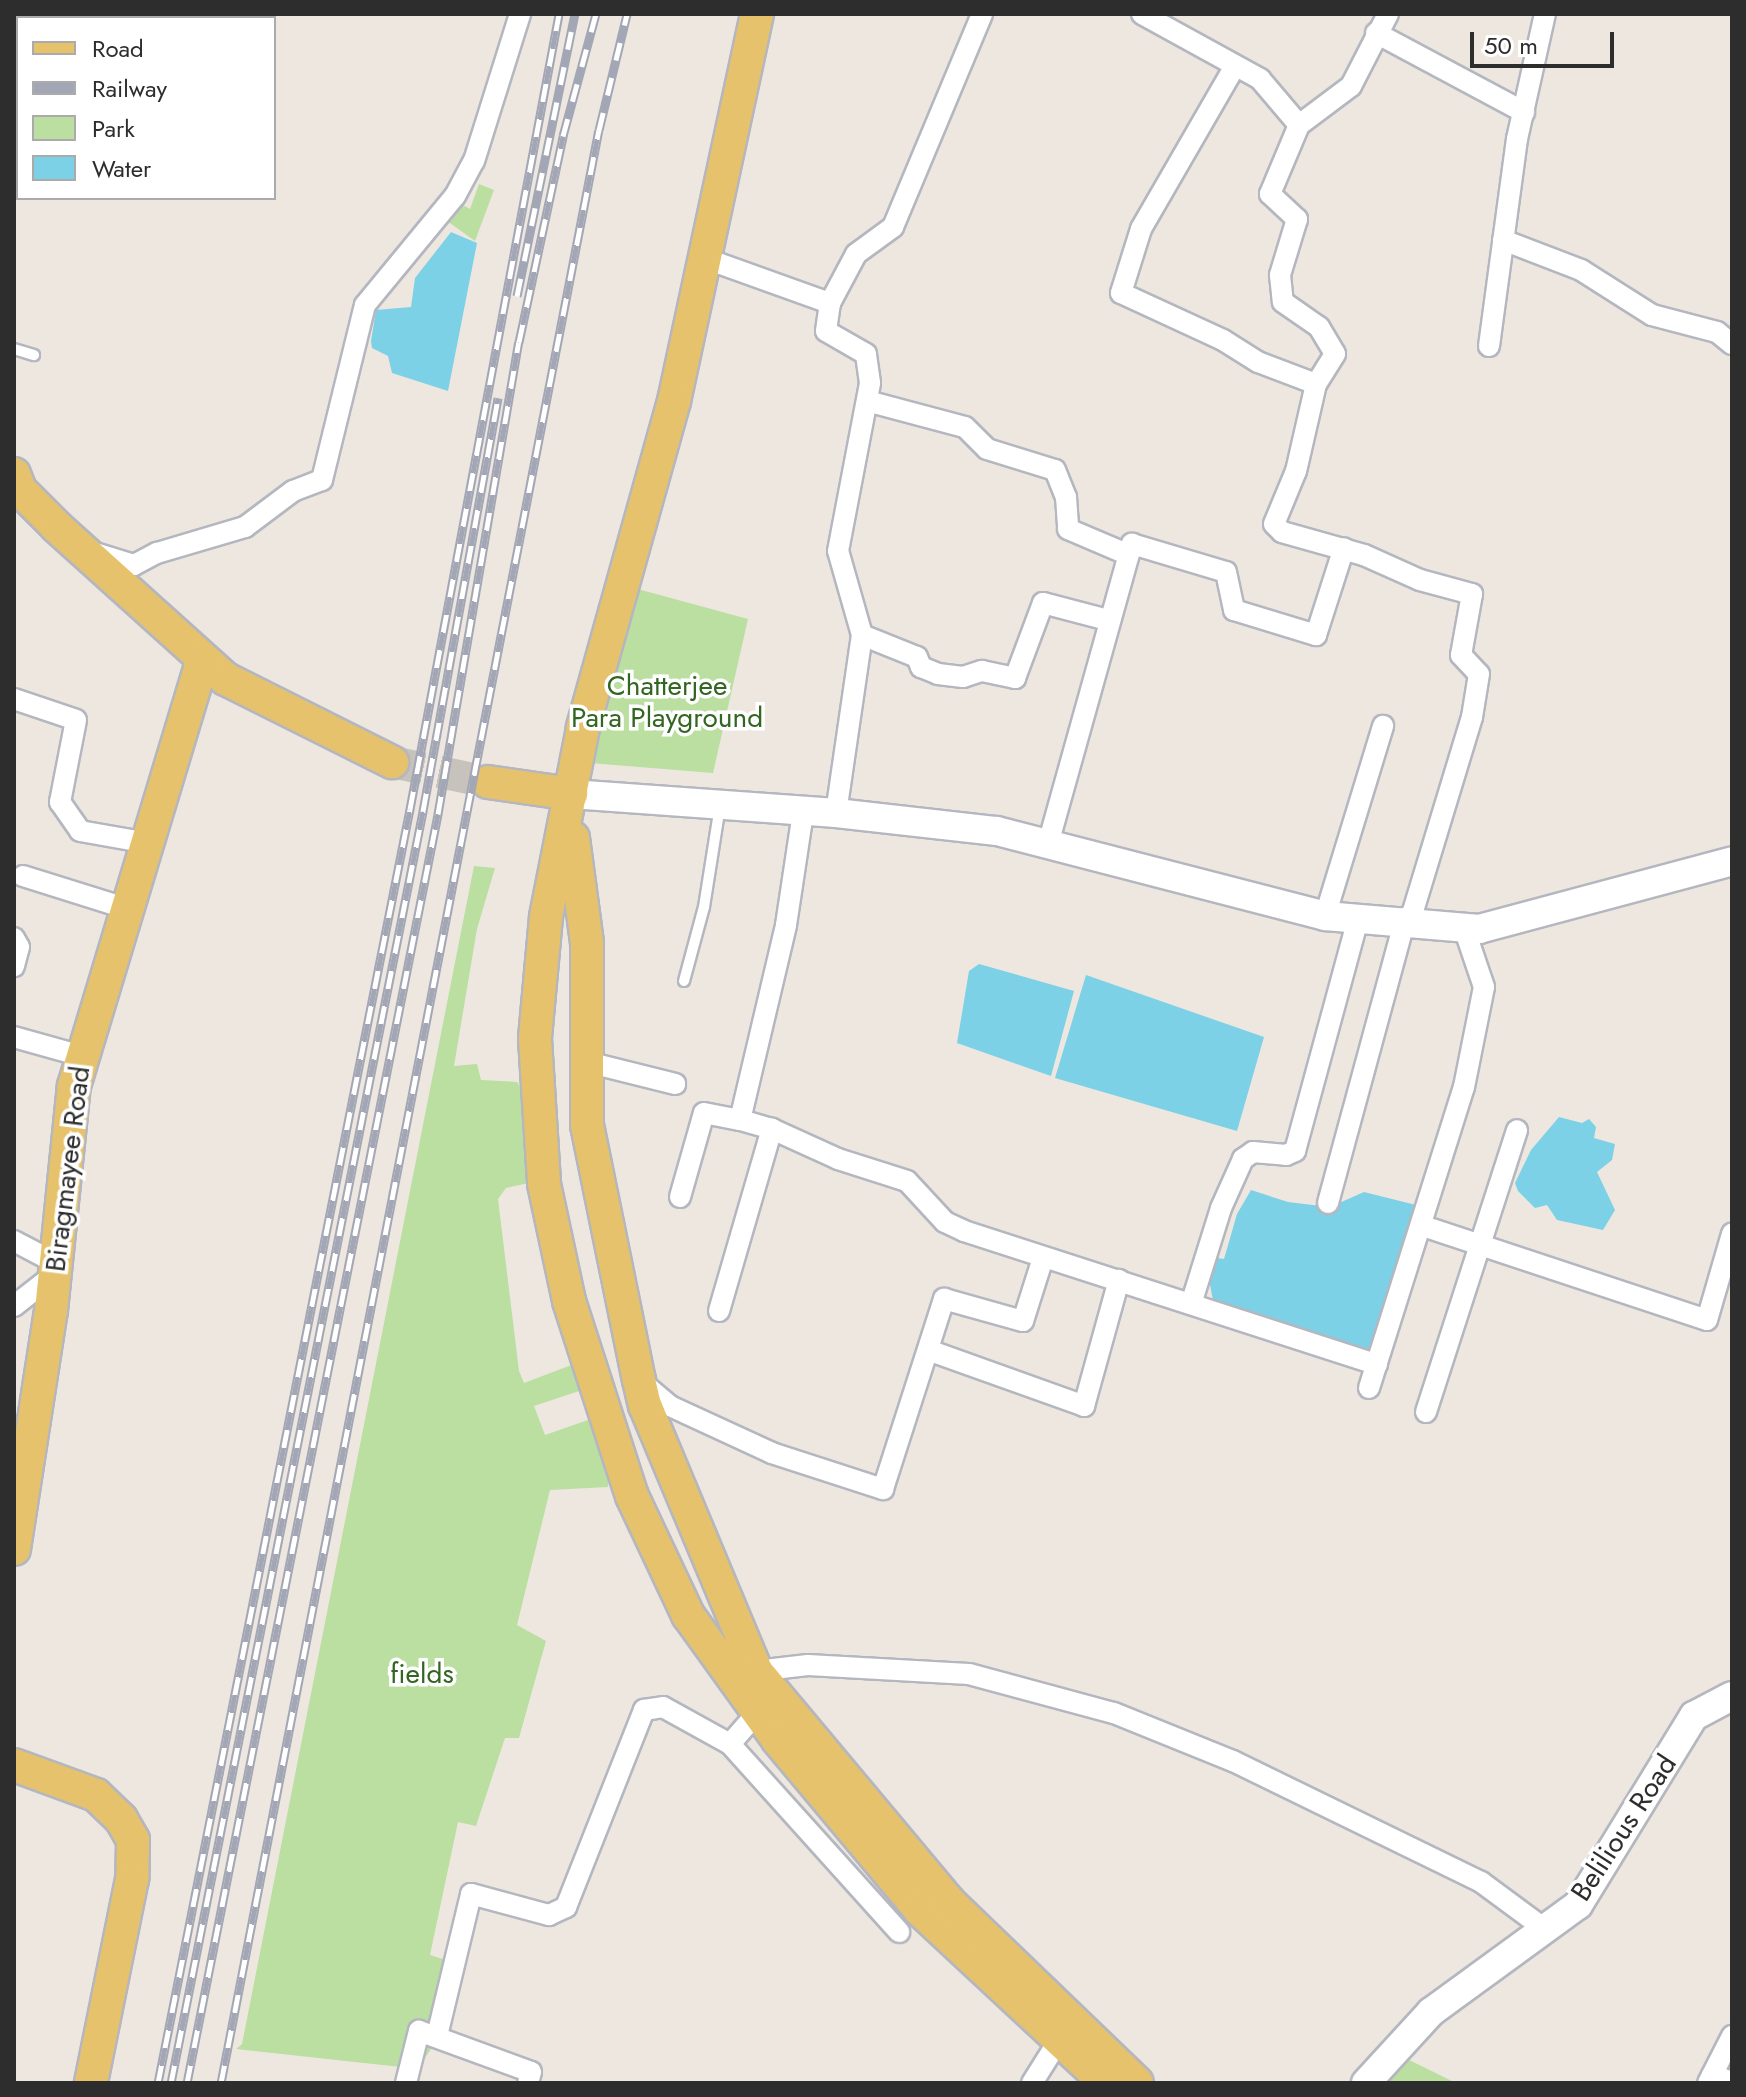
<!DOCTYPE html>
<html>
<head>
<meta charset="utf-8">
<style>
  body { margin:0 }
  #map { position:relative; width:1746px; height:2097px; overflow:hidden; background:#ede7e0; font-family:Jost,sans-serif }
  div>[style] { position:absolute }
  [style*='--x'] { left:calc(var(--x)*1px); top:calc(var(--y)*1px); width:calc(var(--w)*1px); rotate:calc(var(--a)*1deg) }
  .green>* { inset:0; background:#badfa1 }
  .water>* { inset:0; background:#7cd1e6 }
  .primary-tunnel>* { height:32px; margin-top:-16px; transform-origin:0; background:repeating-linear-gradient(90deg,#c7c2bc 0 32px,transparent 0 48px) }
  .roads { filter:drop-shadow(2px 0 #b4b7bf) drop-shadow(-2px 0 #b4b7bf) drop-shadow(0 2px #b4b7bf) drop-shadow(0 -2px #b4b7bf) }
  .lane>* { height:10px; margin:-5px; padding:0 5px; transform-origin:5px; border-radius:5px; background:#fff }
  .street>* { height:20px; margin:-10px; padding:0 10px; transform-origin:10px; border-radius:10px; background:#fff }
  .secondary>* { height:28px; margin:-14px; padding:0 14px; transform-origin:14px; border-radius:14px; background:#fff }
  .primary>* { height:32px; margin:-16px; padding:0 16px; transform-origin:16px; border-radius:16px; background:#e7c26c }
  .rail>* { height:9px; margin-top:-4.5px; transform-origin:0; background:repeating-linear-gradient(90deg,#fff 0 18px,#a3a7b5 0 36px); box-sizing:border-box; border-block:2px solid #a3a7b5 }
  span { translate:-50% -50%; white-space:nowrap; text-align:center; line-height:1.15; -webkit-text-stroke:7px #fff; paint-order:stroke }
  .park-label { font-size:28px; color:#336621 }
  .street-label { font-size:28px; color:#2d2d2d }
  .frame { position:absolute; inset:0; border:16px solid #2d2d2d; pointer-events:none }
  .legend { position:absolute; left:16px; top:16px; width:260px; height:184px; box-sizing:border-box; background:#fff; border:2px solid #ababab; margin:0; padding:10px 14px; list-style:none; font-size:24px; color:#2d2d2d }
  .legend li { display:flex; align-items:center; gap:16px; height:40px }
  .legend b { width:40px; border:2px solid #ababab }
  .scale { position:absolute; left:1470px; top:32px; width:144px; height:36px; box-sizing:border-box; border:4px solid #2d2d2d; border-top:0; padding-left:10px; font-size:24px; line-height:28px; white-space:nowrap; color:#2d2d2d; -webkit-text-stroke:6px #fff; paint-order:stroke }
</style>
</head>
<body>
<div id="map">
  <div class="green">
    <div style="clip-path:polygon(479px 184px,494px 190px,475px 241px,443px 218px,456px 201px,470px 209px)"></div>
    <div style="clip-path:polygon(634px 588px,748px 619px,713px 773px,590px 763px)"></div>
    <div style="clip-path:polygon(474px 866px,495px 868px,477px 929px,454px 1066px,477px 1064px,481px 1080px,517px 1082px,524px 1093px,529px 1183px,506px 1188px,498px 1199px,519px 1371px,524px 1383px,574px 1364px,585px 1389px,534px 1406px,545px 1435px,588px 1420px,609px 1470px,608px 1487px,550px 1490px,517px 1625px,546px 1641px,519px 1738px,505px 1738px,476px 1826px,458px 1822px,430px 1955px,455px 1963px,440px 2036px,420px 2065px,401px 2067px,236px 2049px,242px 2044px)"></div>
    <div style="clip-path:polygon(1401px 2056px,1456px 2083px,1380px 2083px)"></div>
  </div>
  <div class="water">
    <div style="clip-path:polygon(451px 232px,477px 243px,448px 391px,392px 373px,388px 356px,372px 348px,371px 341px,376px 310px,411px 307px,415px 278px)"></div>
    <div style="clip-path:polygon(979px 964px,1074px 991px,1051px 1076px,957px 1043px,969px 971px)"></div>
    <div style="clip-path:polygon(1086px 975px,1264px 1037px,1237px 1131px,1055px 1078px)"></div>
    <div style="clip-path:polygon(1559px 1117px,1582px 1123px,1589px 1119px,1596px 1127px,1594px 1138px,1615px 1144px,1612px 1160px,1597px 1172px,1615px 1210px,1603px 1230px,1557px 1220px,1547px 1205px,1535px 1208px,1518px 1191px,1515px 1183px,1531px 1150px)"></div>
    <div style="clip-path:polygon(1251px 1190px,1288px 1202px,1330px 1207px,1364px 1192px,1424px 1207px,1376px 1353px,1214px 1306px,1209px 1279px,1217px 1258px,1224px 1259px,1237px 1214px)"></div>
  </div>
  <div class="primary-tunnel">
    <div style="--x:392;--y:762;--w:98;--a:11.8"></div>
  </div>
  <div class="roads">
    <div class="lane">
      <div style="--x:14;--y:349;--w:21;--a:17"></div>
      <div style="--x:684;--y:981;--w:77;--a:-74.9"></div>
      <div style="--x:704;--y:907;--w:102;--a:-81"></div>
    </div>
    <div class="street">
      <div style="--x:1142;--y:14;--w:135;--a:28.8"></div>
      <div style="--x:1260;--y:79;--w:60;--a:49.7"></div>
      <div style="--x:1388;--y:14;--w:81;--a:117.2"></div>
      <div style="--x:1351;--y:86;--w:65;--a:143.1"></div>
      <div style="--x:1299;--y:125;--w:75;--a:112.8"></div>
      <div style="--x:1270;--y:194;--w:37;--a:43"></div>
      <div style="--x:1297;--y:219;--w:59;--a:106.9"></div>
      <div style="--x:1280;--y:275;--w:27;--a:84"></div>
      <div style="--x:1283;--y:302;--w:44;--a:34.8"></div>
      <div style="--x:1319;--y:327;--w:31;--a:59"></div>
      <div style="--x:1335;--y:354;--w:36;--a:122"></div>
      <div style="--x:1316;--y:384;--w:89;--a:102.9"></div>
      <div style="--x:1296;--y:471;--w:57;--a:112.5"></div>
      <div style="--x:1274;--y:524;--w:11;--a:45"></div>
      <div style="--x:1282;--y:532;--w:85;--a:15.7"></div>
      <div style="--x:1364;--y:555;--w:61;--a:24.1"></div>
      <div style="--x:1420;--y:580;--w:54;--a:15.1"></div>
      <div style="--x:1472;--y:594;--w:62;--a:100.2"></div>
      <div style="--x:1461;--y:655;--w:26;--a:47"></div>
      <div style="--x:1479;--y:674;--w:44;--a:99.2"></div>
      <div style="--x:1472;--y:717;--w:207;--a:106.9"></div>
      <div style="--x:1412;--y:915;--w:18;--a:158"></div>
      <div style="--x:38;--y:18;--w:4;--a:-63"></div>
      <div style="--x:1376;--y:33;--w:168;--a:28.1"></div>
      <div style="--x:1235;--y:66;--w:188;--a:120"></div>
      <div style="--x:1141;--y:229;--w:67;--a:107.4"></div>
      <div style="--x:1121;--y:293;--w:112;--a:24.7"></div>
      <div style="--x:1223;--y:340;--w:41;--a:32.2"></div>
      <div style="--x:1258;--y:362;--w:62;--a:20.8"></div>
      <div style="--x:1503;--y:240;--w:84;--a:21"></div>
      <div style="--x:1581;--y:270;--w:84;--a:32.4"></div>
      <div style="--x:1652;--y:315;--w:67;--a:14.7"></div>
      <div style="--x:1717;--y:332;--w:19;--a:39"></div>
      <div style="--x:704;--y:258;--w:134;--a:19.7"></div>
      <div style="--x:1489;--y:346;--w:209;--a:-82.3"></div>
      <div style="--x:1517;--y:139;--w:128;--a:-77.4"></div>
      <div style="--x:867;--y:401;--w:101;--a:14.9"></div>
      <div style="--x:965;--y:427;--w:31;--a:45"></div>
      <div style="--x:987;--y:449;--w:71;--a:17.2"></div>
      <div style="--x:1055;--y:470;--w:29;--a:68"></div>
      <div style="--x:1066;--y:497;--w:32;--a:86"></div>
      <div style="--x:1068;--y:529;--w:66;--a:23.1"></div>
      <div style="--x:92;--y:552;--w:44;--a:17.2"></div>
      <div style="--x:134;--y:565;--w:26;--a:-28"></div>
      <div style="--x:157;--y:553;--w:92;--a:-16.5"></div>
      <div style="--x:245;--y:527;--w:60;--a:-36.9"></div>
      <div style="--x:293;--y:491;--w:31;--a:-21"></div>
      <div style="--x:322;--y:480;--w:180;--a:-76.2"></div>
      <div style="--x:365;--y:305;--w:141;--a:-50.5"></div>
      <div style="--x:455;--y:196;--w:40;--a:-62"></div>
      <div style="--x:474;--y:161;--w:154;--a:-72.6"></div>
      <div style="--x:862;--y:635;--w:59;--a:21.8"></div>
      <div style="--x:917;--y:657;--w:11;--a:68"></div>
      <div style="--x:921;--y:667;--w:18;--a:22"></div>
      <div style="--x:938;--y:674;--w:25;--a:7"></div>
      <div style="--x:963;--y:677;--w:20;--a:-18"></div>
      <div style="--x:982;--y:671;--w:34;--a:12"></div>
      <div style="--x:1015;--y:678;--w:80;--a:-69.5"></div>
      <div style="--x:1043;--y:603;--w:67;--a:14.7"></div>
      <div style="--x:14;--y:699;--w:65;--a:18.7"></div>
      <div style="--x:76;--y:720;--w:84;--a:101"></div>
      <div style="--x:60;--y:802;--w:35;--a:55"></div>
      <div style="--x:80;--y:831;--w:70;--a:9.9"></div>
      <div style="--x:836;--y:813;--w:180;--a:-81.7"></div>
      <div style="--x:862;--y:635;--w:87;--a:-105.9"></div>
      <div style="--x:838;--y:551;--w:171;--a:-79.2"></div>
      <div style="--x:870;--y:383;--w:29;--a:-98"></div>
      <div style="--x:866;--y:354;--w:46;--a:-150.1"></div>
      <div style="--x:826;--y:331;--w:28;--a:-82"></div>
      <div style="--x:830;--y:303;--w:55;--a:-62"></div>
      <div style="--x:856;--y:254;--w:46;--a:-36.1"></div>
      <div style="--x:893;--y:227;--w:231;--a:-67.3"></div>
      <div style="--x:1048;--y:844;--w:312;--a:-74.4"></div>
      <div style="--x:1132;--y:544;--w:98;--a:16.6"></div>
      <div style="--x:1226;--y:572;--w:39;--a:78"></div>
      <div style="--x:1234;--y:610;--w:86;--a:17"></div>
      <div style="--x:1316;--y:635;--w:91;--a:-72.2"></div>
      <div style="--x:23;--y:876;--w:110;--a:17.4"></div>
      <div style="--x:1325;--y:916;--w:199;--a:-73"></div>
      <div style="--x:14;--y:938;--w:10;--a:61"></div>
      <div style="--x:19;--y:947;--w:20;--a:105"></div>
      <div style="--x:14;--y:1037;--w:71;--a:15.6"></div>
      <div style="--x:587;--y:1062;--w:91;--a:14"></div>
      <div style="--x:772;--y:1129;--w:72;--a:24.4"></div>
      <div style="--x:838;--y:1159;--w:72;--a:17.7"></div>
      <div style="--x:907;--y:1181;--w:56;--a:47.2"></div>
      <div style="--x:945;--y:1222;--w:21;--a:25"></div>
      <div style="--x:964;--y:1231;--w:434;--a:17.9"></div>
      <div style="--x:680;--y:1197;--w:87;--a:-74.1"></div>
      <div style="--x:704;--y:1113;--w:37;--a:11"></div>
      <div style="--x:740;--y:1120;--w:200;--a:-76.7"></div>
      <div style="--x:786;--y:925;--w:114;--a:-81.4"></div>
      <div style="--x:1328;--y:1203;--w:290;--a:-74.8"></div>
      <div style="--x:1423;--y:1226;--w:299;--a:18.3"></div>
      <div style="--x:1707;--y:1320;--w:90;--a:-73.8"></div>
      <div style="--x:14;--y:1241;--w:47;--a:27.6"></div>
      <div style="--x:1191;--y:1304;--w:101;--a:-72.6"></div>
      <div style="--x:1221;--y:1208;--w:54;--a:-65.8"></div>
      <div style="--x:1243;--y:1159;--w:12;--a:-35"></div>
      <div style="--x:1253;--y:1152;--w:33;--a:5"></div>
      <div style="--x:1286;--y:1155;--w:10;--a:-24"></div>
      <div style="--x:1295;--y:1151;--w:240;--a:-74.8"></div>
      <div style="--x:14;--y:1306;--w:52;--a:-38"></div>
      <div style="--x:719;--y:1311;--w:190;--a:-73.8"></div>
      <div style="--x:772;--y:1129;--w:33;--a:-164"></div>
      <div style="--x:928;--y:1350;--w:166;--a:19.7"></div>
      <div style="--x:1084;--y:1406;--w:131;--a:-74.5"></div>
      <div style="--x:639;--y:1380;--w:40;--a:40"></div>
      <div style="--x:670;--y:1406;--w:112;--a:24.7"></div>
      <div style="--x:772;--y:1453;--w:117;--a:18"></div>
      <div style="--x:883;--y:1489;--w:200;--a:-72.2"></div>
      <div style="--x:944;--y:1299;--w:82;--a:15.6"></div>
      <div style="--x:1023;--y:1321;--w:66;--a:-72.4"></div>
      <div style="--x:1369;--y:1388;--w:316;--a:-72.5"></div>
      <div style="--x:1464;--y:1087;--w:102;--a:-78.7"></div>
      <div style="--x:1484;--y:987;--w:62;--a:-108.7"></div>
      <div style="--x:1426;--y:1412;--w:296;--a:-72.1"></div>
      <div style="--x:756;--y:1671;--w:52;--a:-6.6"></div>
      <div style="--x:808;--y:1665;--w:161;--a:3.2"></div>
      <div style="--x:969;--y:1674;--w:150;--a:15.1"></div>
      <div style="--x:1114;--y:1713;--w:128;--a:22"></div>
      <div style="--x:1233;--y:1761;--w:276;--a:26"></div>
      <div style="--x:1481;--y:1882;--w:81;--a:36.4"></div>
      <div style="--x:730;--y:1744;--w:253;--a:48"></div>
      <div style="--x:437;--y:2036;--w:146;--a:-76.5"></div>
      <div style="--x:471;--y:1894;--w:81;--a:15.1"></div>
      <div style="--x:549;--y:1915;--w:19;--a:-25"></div>
      <div style="--x:566;--y:1907;--w:212;--a:-68.4"></div>
      <div style="--x:644;--y:1710;--w:19;--a:-9"></div>
      <div style="--x:663;--y:1707;--w:77;--a:28.9"></div>
      <div style="--x:730;--y:1744;--w:41;--a:-48.9"></div>
      <div style="--x:1712;--y:2075;--w:21;--a:19"></div>
      <div style="--x:406;--y:2083;--w:54;--a:-76"></div>
      <div style="--x:419;--y:2031;--w:119;--a:20.1"></div>
      <div style="--x:531;--y:2072;--w:11;--a:105"></div>
      <div style="--x:1032;--y:2083;--w:51;--a:-57.9"></div>
      <div style="--x:1708;--y:2083;--w:53;--a:-62.9"></div>
    </div>
    <div class="secondary">
      <div style="--x:571;--y:794;--w:266;--a:4.1"></div>
      <div style="--x:836;--y:813;--w:162;--a:6.4"></div>
      <div style="--x:997;--y:831;--w:339;--a:14.5"></div>
      <div style="--x:1325;--y:916;--w:155;--a:4.8"></div>
      <div style="--x:1479;--y:929;--w:262;--a:-15"></div>
      <div style="--x:1366;--y:2083;--w:96;--a:-47.5"></div>
      <div style="--x:1431;--y:2012;--w:182;--a:-36.1"></div>
      <div style="--x:1578;--y:1905;--w:222;--a:-58.5"></div>
      <div style="--x:1694;--y:1716;--w:43;--a:-27.8"></div>
    </div>
    <div class="primary">
      <div style="--x:757;--y:14;--w:396;--a:102.1"></div>
      <div style="--x:674;--y:401;--w:339;--a:105.6"></div>
      <div style="--x:583;--y:728;--w:193;--a:101.1"></div>
      <div style="--x:546;--y:917;--w:122;--a:95.2"></div>
      <div style="--x:535;--y:1039;--w:145;--a:86.4"></div>
      <div style="--x:544;--y:1184;--w:120;--a:77.9"></div>
      <div style="--x:569;--y:1301;--w:205;--a:72.1"></div>
      <div style="--x:632;--y:1496;--w:132;--a:64.8"></div>
      <div style="--x:688;--y:1615;--w:154;--a:54.2"></div>
      <div style="--x:778;--y:1740;--w:222;--a:50.1"></div>
      <div style="--x:920;--y:1910;--w:254;--a:42.9"></div>
      <div style="--x:14;--y:474;--w:17;--a:69"></div>
      <div style="--x:20;--y:490;--w:52;--a:45"></div>
      <div style="--x:57;--y:527;--w:227;--a:42"></div>
      <div style="--x:226;--y:679;--w:186;--a:26.6"></div>
      <div style="--x:488;--y:782;--w:84;--a:8.2"></div>
      <div style="--x:573;--y:838;--w:106;--a:82.4"></div>
      <div style="--x:587;--y:943;--w:182;--a:90"></div>
      <div style="--x:587;--y:1125;--w:260;--a:78.5"></div>
      <div style="--x:639;--y:1380;--w:26;--a:77"></div>
      <div style="--x:645;--y:1405;--w:288;--a:67.3"></div>
      <div style="--x:756;--y:1671;--w:300;--a:50.1"></div>
      <div style="--x:948;--y:1901;--w:262;--a:43.9"></div>
      <div style="--x:14;--y:1549;--w:241;--a:-81.2"></div>
      <div style="--x:51;--y:1311;--w:226;--a:-84.2"></div>
      <div style="--x:74;--y:1086;--w:445;--a:-73.2"></div>
      <div style="--x:14;--y:1765;--w:87;--a:20.1"></div>
      <div style="--x:96;--y:1795;--w:35;--a:44"></div>
      <div style="--x:121;--y:1819;--w:24;--a:60"></div>
      <div style="--x:133;--y:1840;--w:39;--a:91"></div>
      <div style="--x:132;--y:1879;--w:208;--a:101.4"></div>
    </div>
  </div>
  <div class="rail">
    <div style="--x:517;--y:296;--w:288;--a:-78.4"></div>
    <div style="--x:158;--y:2083;--w:1299;--a:-78.81"></div>
    <div style="--x:410;--y:809;--w:809;--a:-79.38"></div>
    <div style="--x:171;--y:2083;--w:1297;--a:-78.79"></div>
    <div style="--x:423;--y:811;--w:420;--a:-79.7"></div>
    <div style="--x:187;--y:2083;--w:1294;--a:-78.81"></div>
    <div style="--x:438;--y:814;--w:479;--a:-80.3"></div>
    <div style="--x:519;--y:342;--w:211;--a:-77.9"></div>
    <div style="--x:563;--y:136;--w:126;--a:-74.9"></div>
    <div style="--x:221;--y:2083;--w:1989;--a:-79.05"></div>
    <div style="--x:599;--y:130;--w:119;--a:-76.4"></div>
  </div>
  <div class="park-label">
    <span style="left:667px;top:702px">Chatterjee<br>Para Playground</span>
    <span style="left:422px;top:1674px">fields</span>
  </div>
  <div class="street-label">
    <span style="left:68px;top:1169px;rotate:-83deg">Biragmayee Road</span>
    <span style="left:1624px;top:1828px;rotate:-57deg">Belilious Road</span>
  </div>
  <div class="frame"></div>
  <ul class="legend">
  <li><b style="height:10px;background:#e7c26c"></b>Road</li>
  <li><b style="height:10px;background:#a3a7b5"></b>Railway</li>
  <li><b style="height:22px;background:#badfa1"></b>Park</li>
  <li><b style="height:22px;background:#7cd1e6"></b>Water</li>
  </ul>
  <div class="scale">50 m</div>
</div>
</body>
</html>
